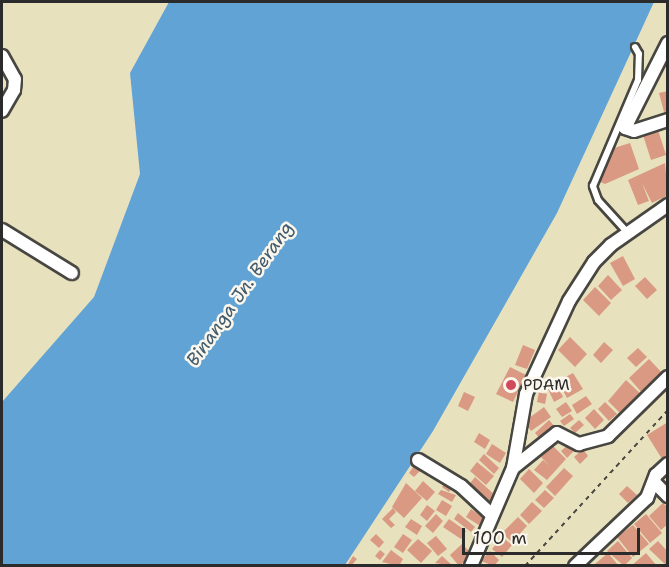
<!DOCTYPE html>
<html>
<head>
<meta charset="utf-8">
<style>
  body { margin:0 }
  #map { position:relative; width:669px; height:567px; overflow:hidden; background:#e8e1be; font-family:"Shantell Sans",sans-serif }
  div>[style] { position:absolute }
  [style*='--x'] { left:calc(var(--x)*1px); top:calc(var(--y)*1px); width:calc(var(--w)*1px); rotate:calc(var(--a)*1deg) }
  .water>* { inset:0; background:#61a3d5 }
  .building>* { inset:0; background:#d99982 }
  .path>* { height:2px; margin-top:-1px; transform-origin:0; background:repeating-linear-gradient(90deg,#474641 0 4.5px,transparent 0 9px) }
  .roads { filter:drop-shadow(2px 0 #474641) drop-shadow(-2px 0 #474641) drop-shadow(0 2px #474641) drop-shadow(0 -2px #474641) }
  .service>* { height:6px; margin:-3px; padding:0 3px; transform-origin:3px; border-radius:3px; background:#fff }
  .minor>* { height:12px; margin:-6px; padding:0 6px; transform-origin:6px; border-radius:6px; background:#fff }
  .dots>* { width:16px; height:16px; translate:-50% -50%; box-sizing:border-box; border:3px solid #fbf7ec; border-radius:50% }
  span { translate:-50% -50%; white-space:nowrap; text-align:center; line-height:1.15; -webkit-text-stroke:5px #fbf7ec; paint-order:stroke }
  .poi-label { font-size:16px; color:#2b2b2b }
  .left { translate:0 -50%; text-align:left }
  .water-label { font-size:18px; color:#415b6f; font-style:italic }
  .frame { position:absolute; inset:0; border:3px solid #2b2b2b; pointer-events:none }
  .scale { position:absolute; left:462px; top:528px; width:178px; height:27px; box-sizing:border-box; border:3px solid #2b2b2b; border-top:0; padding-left:8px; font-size:18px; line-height:21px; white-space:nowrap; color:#2b2b2b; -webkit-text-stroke:4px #fbf7ec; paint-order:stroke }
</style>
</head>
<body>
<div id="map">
  <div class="water">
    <div style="clip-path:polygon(169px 2px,654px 2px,557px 213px,433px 431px,345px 565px,2px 566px,2px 402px,94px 297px,140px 174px,130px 73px)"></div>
  </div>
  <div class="building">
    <div style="clip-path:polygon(668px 91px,668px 111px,664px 112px,659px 93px)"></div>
    <div style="clip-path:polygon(658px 130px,666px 155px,651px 160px,643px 135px)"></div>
    <div style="clip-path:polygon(630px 143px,639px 169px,605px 184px,596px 180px,611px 149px)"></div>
    <div style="clip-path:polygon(665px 163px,668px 195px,652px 203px,642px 183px,649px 201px,638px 205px,628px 180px)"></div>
    <div style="clip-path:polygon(623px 256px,635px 279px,623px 286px,610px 263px)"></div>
    <div style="clip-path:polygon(608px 275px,622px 290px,611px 300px,598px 286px)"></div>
    <div style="clip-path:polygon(645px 277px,657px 290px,647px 299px,635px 286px)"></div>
    <div style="clip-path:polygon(595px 287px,611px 303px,599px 316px,583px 300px)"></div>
    <div style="clip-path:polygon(570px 337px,587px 354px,575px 367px,558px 350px)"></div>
    <div style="clip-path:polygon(604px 342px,613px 350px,601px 363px,593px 355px)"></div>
    <div style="clip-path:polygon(523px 345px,535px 350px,527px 369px,515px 365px)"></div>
    <div style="clip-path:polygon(638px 348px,647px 357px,636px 367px,627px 358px)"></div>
    <div style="clip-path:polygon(649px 359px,664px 375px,643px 394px,629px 378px)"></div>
    <div style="clip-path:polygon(510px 367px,526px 375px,513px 402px,496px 394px)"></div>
    <div style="clip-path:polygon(573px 373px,583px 389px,567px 398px,558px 381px)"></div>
    <div style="clip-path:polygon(626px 380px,643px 396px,623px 416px,608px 401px)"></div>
    <div style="clip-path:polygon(557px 385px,563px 397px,554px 402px,548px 389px)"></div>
    <div style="clip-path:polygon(464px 392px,475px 397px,468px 411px,458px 406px)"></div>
    <div style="clip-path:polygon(539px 392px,547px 394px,545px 404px,537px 402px)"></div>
    <div style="clip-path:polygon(586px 396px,592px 404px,577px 414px,572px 405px)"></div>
    <div style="clip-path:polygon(566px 402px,572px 411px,562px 417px,556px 409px)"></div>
    <div style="clip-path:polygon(605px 402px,617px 414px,609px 421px,598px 409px)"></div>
    <div style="clip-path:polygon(544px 407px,551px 417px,531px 431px,525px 421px)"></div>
    <div style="clip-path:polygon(594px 409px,604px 420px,595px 429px,585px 418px)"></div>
    <div style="clip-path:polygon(570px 414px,574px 419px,564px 426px,560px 421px)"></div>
    <div style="clip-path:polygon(549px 420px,556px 428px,542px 441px,535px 433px)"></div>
    <div style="clip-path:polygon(579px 420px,584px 425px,575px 433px,570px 428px)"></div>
    <div style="clip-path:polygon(668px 422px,668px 460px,664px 462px,647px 435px)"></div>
    <div style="clip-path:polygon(479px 433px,490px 440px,485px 449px,474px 442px)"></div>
    <div style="clip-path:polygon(492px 444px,506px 453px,500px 463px,486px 454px)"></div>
    <div style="clip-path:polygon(569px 444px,575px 450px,567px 458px,561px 451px)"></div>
    <div style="clip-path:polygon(553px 446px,566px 459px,547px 480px,534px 470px,543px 460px,550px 466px,541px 457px)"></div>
    <div style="clip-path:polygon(583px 449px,588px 456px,580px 464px,574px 457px)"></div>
    <div style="clip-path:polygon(484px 454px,499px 468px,494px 474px,479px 460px)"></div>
    <div style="clip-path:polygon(417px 462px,424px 467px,414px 477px,409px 473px)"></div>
    <div style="clip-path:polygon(477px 462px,494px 476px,486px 485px,470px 471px)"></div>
    <div style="clip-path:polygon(564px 468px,573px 476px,555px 496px,546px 487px)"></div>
    <div style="clip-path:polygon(529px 469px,543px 483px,534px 493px,520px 479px)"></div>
    <div style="clip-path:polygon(475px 477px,496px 496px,487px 506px,467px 487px)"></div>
    <div style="clip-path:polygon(448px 479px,455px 484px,449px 492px,442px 487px)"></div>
    <div style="clip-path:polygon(423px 481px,435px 492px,427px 501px,415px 491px)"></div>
    <div style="clip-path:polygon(406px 483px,422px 498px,404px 518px,392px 507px)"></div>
    <div style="clip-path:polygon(627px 486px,637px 495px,628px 503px,619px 494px)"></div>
    <div style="clip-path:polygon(441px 490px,456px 495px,452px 502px,438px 494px)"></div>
    <div style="clip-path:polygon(545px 490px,554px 498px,544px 508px,535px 500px)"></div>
    <div style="clip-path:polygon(442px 500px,452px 506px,446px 516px,436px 510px)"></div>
    <div style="clip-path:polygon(532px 502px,542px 511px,529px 524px,520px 515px)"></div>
    <div style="clip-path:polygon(663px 503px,668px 508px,668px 524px,661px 530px,649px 516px)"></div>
    <div style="clip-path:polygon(427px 505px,435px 511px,427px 521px,420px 515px)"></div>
    <div style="clip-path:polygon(393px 508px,396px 512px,389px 519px,395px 525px,391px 528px,382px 519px)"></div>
    <div style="clip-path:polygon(471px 509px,487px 520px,482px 527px,466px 517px)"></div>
    <div style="clip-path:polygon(458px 513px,475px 527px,471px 532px,454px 519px)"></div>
    <div style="clip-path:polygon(436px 514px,443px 521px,433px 533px,425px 526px)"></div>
    <div style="clip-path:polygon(646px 514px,662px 533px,650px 543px,634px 524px)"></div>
    <div style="clip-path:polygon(518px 517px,527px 526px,512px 542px,502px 533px)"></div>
    <div style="clip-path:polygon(411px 519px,422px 526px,417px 535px,405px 527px)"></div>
    <div style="clip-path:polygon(449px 519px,466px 531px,461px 539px,443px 527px)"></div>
    <div style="clip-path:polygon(633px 525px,649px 544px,633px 557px,617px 537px)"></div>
    <div style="clip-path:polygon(376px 534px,384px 542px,379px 548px,370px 540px)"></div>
    <div style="clip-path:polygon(403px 534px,412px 540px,403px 553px,394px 547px)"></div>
    <div style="clip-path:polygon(436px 536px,447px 549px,438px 556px,427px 543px)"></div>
    <div style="clip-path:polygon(502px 537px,512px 545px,502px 557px,492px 549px)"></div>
    <div style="clip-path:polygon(418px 539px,432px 551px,421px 563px,407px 550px)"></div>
    <div style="clip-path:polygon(618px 541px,632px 558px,624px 566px,607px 551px)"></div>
    <div style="clip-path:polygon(658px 541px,668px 552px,667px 566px,649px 549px)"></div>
    <div style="clip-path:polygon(462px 544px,473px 555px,459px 566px,450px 555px)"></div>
    <div style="clip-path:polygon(380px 550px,385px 554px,380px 560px,375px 556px)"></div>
    <div style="clip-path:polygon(391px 550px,403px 559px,399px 566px,382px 562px)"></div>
    <div style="clip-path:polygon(490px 551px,499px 560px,494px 566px,481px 561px)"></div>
    <div style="clip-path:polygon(608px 553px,619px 566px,596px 566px,595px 564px)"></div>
    <div style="clip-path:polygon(646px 553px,657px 566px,631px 566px)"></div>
    <div style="clip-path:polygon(353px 556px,357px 559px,351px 566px,348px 564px)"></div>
    <div style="clip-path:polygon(442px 556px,453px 566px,435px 563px)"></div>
  </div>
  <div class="path">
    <div style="--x:525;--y:566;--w:212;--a:-47.5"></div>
  </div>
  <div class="roads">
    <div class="service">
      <div style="--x:627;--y:232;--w:43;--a:-132.2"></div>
      <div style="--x:598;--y:200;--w:15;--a:-110"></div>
      <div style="--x:593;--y:186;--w:115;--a:-67"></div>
      <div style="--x:638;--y:80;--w:26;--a:-88"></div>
      <div style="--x:639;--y:54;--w:8;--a:-120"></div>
    </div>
    <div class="minor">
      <div style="--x:668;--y:43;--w:95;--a:116.8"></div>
      <div style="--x:625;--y:128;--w:9;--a:18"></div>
      <div style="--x:634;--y:131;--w:36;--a:-18"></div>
      <div style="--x:2;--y:56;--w:26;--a:61"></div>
      <div style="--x:15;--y:79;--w:11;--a:95"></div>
      <div style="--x:14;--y:90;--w:24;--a:120"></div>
      <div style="--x:2;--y:230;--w:82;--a:31.6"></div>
      <div style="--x:418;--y:460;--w:50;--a:31.2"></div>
      <div style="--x:461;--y:486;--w:42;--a:43.1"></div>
      <div style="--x:513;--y:468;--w:56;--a:-38.5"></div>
      <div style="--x:557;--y:433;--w:25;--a:27"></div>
      <div style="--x:579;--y:444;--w:30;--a:-15"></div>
      <div style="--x:608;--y:436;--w:84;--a:-44.5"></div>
      <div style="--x:654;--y:482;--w:20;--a:45"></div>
      <div style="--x:471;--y:566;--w:107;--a:-66.8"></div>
      <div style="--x:513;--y:468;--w:75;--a:-80"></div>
      <div style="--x:526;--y:394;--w:102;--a:-65.2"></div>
      <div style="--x:569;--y:301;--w:46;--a:-57.3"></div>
      <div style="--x:594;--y:262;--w:24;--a:-45"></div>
      <div style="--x:611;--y:245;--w:70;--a:-35.1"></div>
      <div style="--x:575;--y:566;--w:99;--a:-43.4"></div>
      <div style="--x:647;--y:498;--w:25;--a:-69"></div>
      <div style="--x:656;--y:475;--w:16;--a:-43"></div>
    </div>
  </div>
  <div class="dots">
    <div style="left:511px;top:385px;background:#d1495b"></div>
  </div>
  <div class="poi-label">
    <span class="left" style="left:523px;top:385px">PDAM</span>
  </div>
  <div class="water-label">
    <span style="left:240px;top:294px;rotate:-55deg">Binanga Jn. Berang</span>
  </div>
  <div class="frame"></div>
  <div class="scale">100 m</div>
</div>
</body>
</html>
